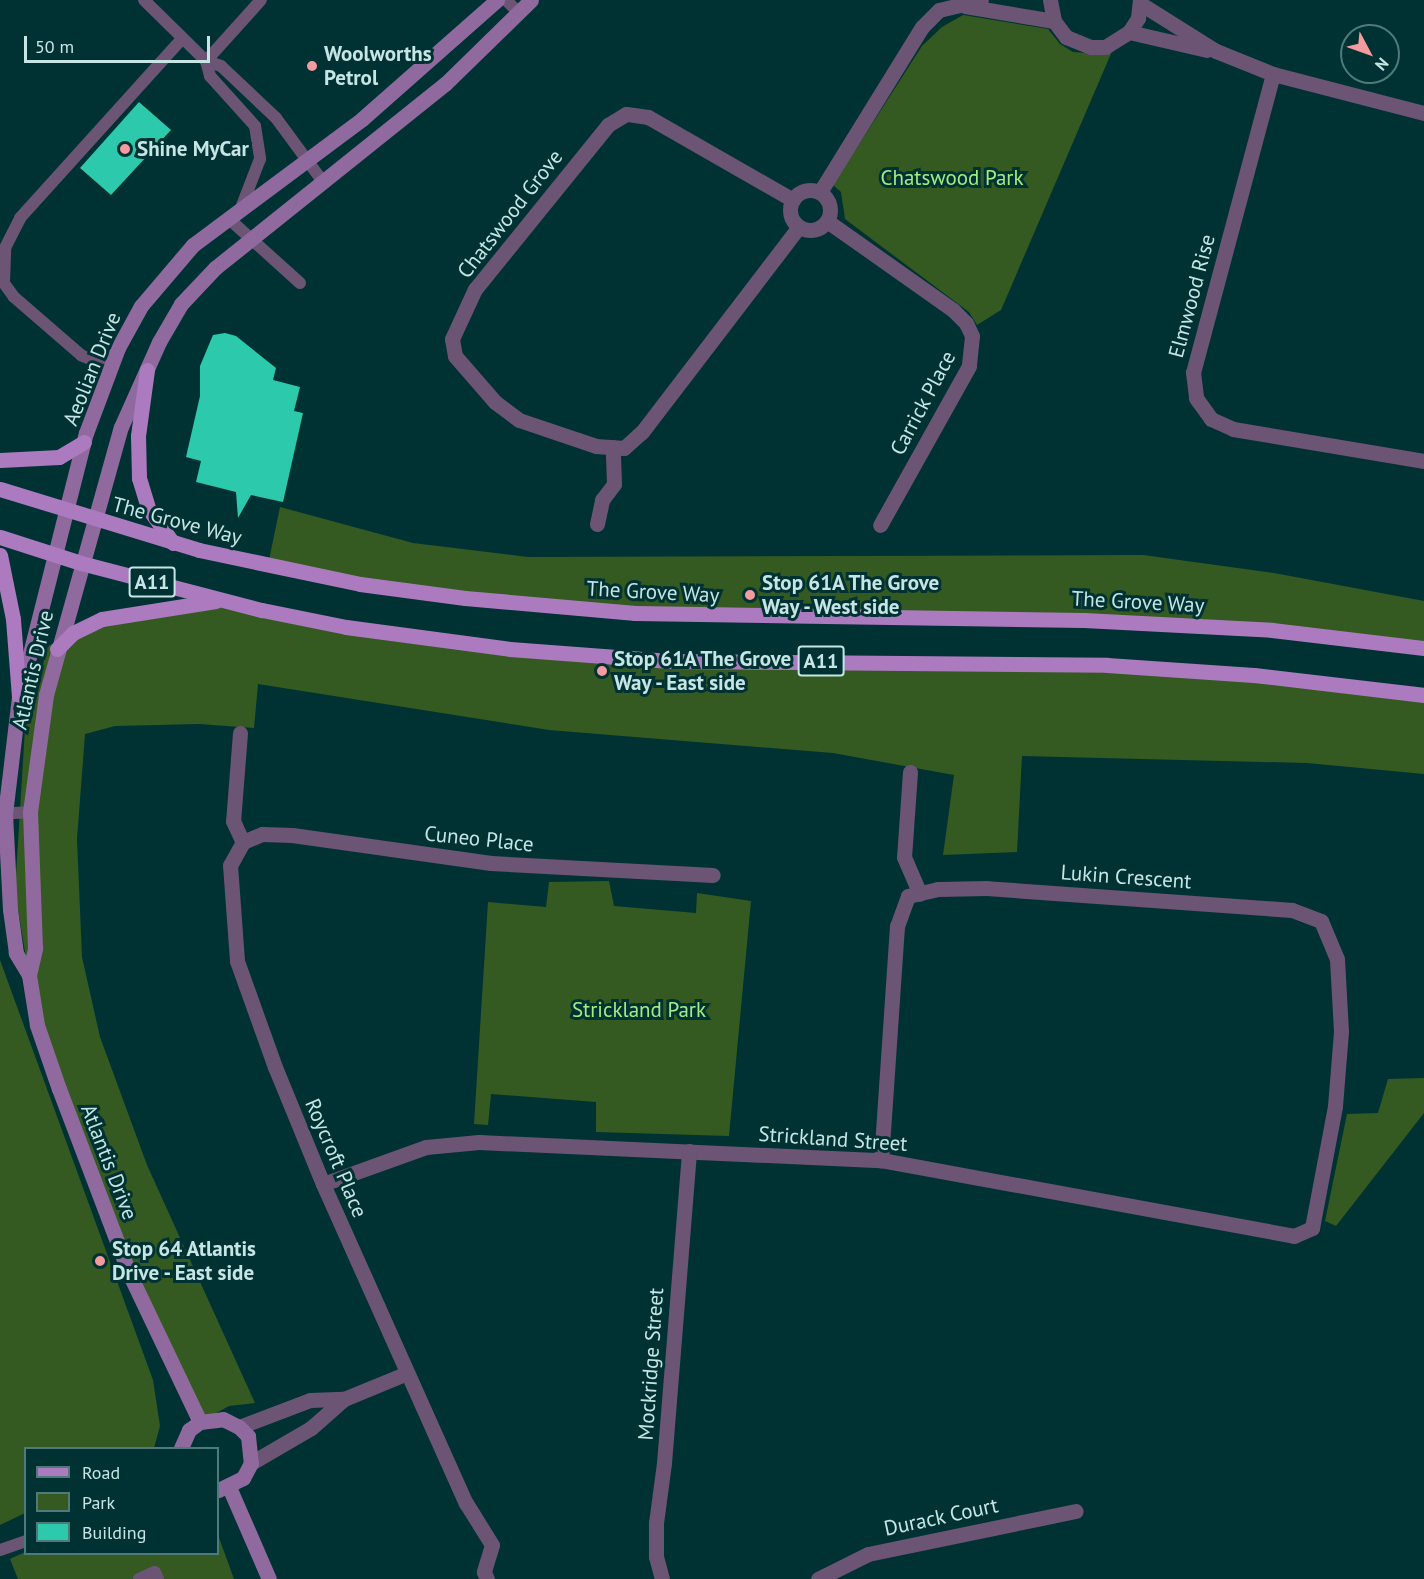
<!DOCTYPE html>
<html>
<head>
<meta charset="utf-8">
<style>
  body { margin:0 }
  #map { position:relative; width:1424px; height:1579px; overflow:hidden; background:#003233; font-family:"PT Sans",sans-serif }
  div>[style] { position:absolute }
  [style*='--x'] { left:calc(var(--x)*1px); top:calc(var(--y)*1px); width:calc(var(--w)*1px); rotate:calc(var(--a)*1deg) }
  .green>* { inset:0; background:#345a21 }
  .building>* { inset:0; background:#2cc9ac }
  .lane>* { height:12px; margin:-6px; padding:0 6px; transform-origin:6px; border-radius:6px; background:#6c5475 }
  .street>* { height:15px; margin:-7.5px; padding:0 7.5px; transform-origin:7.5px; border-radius:7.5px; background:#6c5475 }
  .street>.ring { margin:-7.5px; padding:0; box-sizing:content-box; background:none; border:15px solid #6c5475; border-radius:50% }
  .secondary>* { height:15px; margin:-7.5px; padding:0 7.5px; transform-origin:7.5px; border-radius:7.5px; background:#906a9f }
  .primary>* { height:15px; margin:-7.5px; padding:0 7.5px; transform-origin:7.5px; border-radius:7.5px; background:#ac7bbf }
  .dots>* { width:16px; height:16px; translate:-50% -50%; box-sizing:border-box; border:3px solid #003233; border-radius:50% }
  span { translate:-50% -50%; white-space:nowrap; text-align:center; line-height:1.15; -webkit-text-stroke:6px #003233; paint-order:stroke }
  .shield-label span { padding:2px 4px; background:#003233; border:2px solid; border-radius:4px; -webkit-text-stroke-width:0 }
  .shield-label { font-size:20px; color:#c7e5e5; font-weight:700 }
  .poi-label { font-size:21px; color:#c7e5e5; font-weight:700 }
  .left { translate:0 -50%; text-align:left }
  .park-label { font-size:21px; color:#a2ed7f }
  .street-label { font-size:21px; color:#c7e5e5 }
  .legend { position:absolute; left:24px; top:1447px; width:195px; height:108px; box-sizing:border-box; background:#003233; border:2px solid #507a7a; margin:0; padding:8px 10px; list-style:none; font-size:18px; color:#c7e5e5 }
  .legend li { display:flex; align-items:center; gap:12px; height:30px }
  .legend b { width:30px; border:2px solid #507a7a }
  .north { position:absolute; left:1340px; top:24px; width:60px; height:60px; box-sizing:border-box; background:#003233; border:2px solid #507a7a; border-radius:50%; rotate:131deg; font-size:16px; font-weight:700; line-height:24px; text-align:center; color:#c7e5e5 }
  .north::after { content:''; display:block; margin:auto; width:21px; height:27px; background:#f49b9f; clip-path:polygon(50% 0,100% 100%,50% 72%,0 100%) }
  .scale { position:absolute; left:24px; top:36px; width:186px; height:27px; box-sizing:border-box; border:3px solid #c7e5e5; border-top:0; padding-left:8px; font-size:18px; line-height:21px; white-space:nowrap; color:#c7e5e5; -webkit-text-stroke:4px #003233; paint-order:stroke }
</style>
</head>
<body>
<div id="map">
  <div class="green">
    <div style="clip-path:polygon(963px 15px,1048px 29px,1060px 44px,1073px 52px,1099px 54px,1113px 49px,1001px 310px,977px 325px,969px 312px,845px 219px,841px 192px,833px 185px,922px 46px,942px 27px)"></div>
    <div style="clip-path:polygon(280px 507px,413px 543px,528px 557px,1143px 555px,1274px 573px,1424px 601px,1424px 652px,1272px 630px,649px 614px,465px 598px,268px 565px)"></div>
    <div style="clip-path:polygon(222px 600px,510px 649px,1181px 670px,1424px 697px,1424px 774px,1307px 763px,1022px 756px,1017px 852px,943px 855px,954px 775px,833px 753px,549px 730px,258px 684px,254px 728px,199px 724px,115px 726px,85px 734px,77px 839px,82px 957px,100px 1037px,147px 1165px,255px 1403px,229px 1406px,200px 1422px,129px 1273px,37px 1025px,15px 891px,25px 729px,48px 646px,102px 619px)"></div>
    <div style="clip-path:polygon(609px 881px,614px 906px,696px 913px,697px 893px,751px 901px,729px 1136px,596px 1132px,596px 1102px,491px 1094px,488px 1125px,474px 1124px,488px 902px,546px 907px,549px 882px)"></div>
    <div style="clip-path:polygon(0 960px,153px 1380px,160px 1426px,154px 1448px,26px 1448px,25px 1513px,0 1525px)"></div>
    <div style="clip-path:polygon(1424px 1078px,1424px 1113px,1336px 1226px,1325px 1221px,1347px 1114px,1378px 1113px,1388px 1079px)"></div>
    <div style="clip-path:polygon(218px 1535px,234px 1579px,18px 1579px,10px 1559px,25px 1552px,218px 1554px)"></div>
  </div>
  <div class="building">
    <div style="clip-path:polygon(139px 102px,171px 130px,111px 195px,80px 168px)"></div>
    <div style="clip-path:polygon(225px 333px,236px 336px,276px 368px,273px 380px,300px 387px,294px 411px,303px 413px,283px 502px,251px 495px,238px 518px,236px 492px,196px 482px,201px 461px,186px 457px,200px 396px,200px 366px,213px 335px)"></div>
  </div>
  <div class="lane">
    <div style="--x:144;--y:0;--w:87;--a:44.5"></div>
    <div style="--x:206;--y:61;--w:16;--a:18"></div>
    <div style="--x:221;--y:66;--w:76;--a:43.4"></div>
    <div style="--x:276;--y:118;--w:81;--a:53.6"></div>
    <div style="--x:506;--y:0;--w:18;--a:45"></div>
    <div style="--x:206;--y:61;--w:16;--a:75"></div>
    <div style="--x:210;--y:76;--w:67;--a:48"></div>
    <div style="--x:255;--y:126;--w:33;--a:81"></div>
    <div style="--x:260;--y:159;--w:53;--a:111.2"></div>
    <div style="--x:206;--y:61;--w:82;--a:-48"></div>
    <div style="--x:228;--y:218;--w:97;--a:42.1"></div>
    <div style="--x:110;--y:367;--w:31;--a:-158"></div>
    <div style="--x:81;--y:355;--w:89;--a:-139.1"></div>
    <div style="--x:14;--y:297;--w:17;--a:-126"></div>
    <div style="--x:4;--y:283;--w:35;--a:-88"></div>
    <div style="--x:5;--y:248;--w:34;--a:-63"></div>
    <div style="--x:20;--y:218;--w:241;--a:-47.9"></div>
    <div style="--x:0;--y:814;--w:30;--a:-4"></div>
    <div style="--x:0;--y:1550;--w:28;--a:-19"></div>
    <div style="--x:139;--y:1579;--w:17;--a:-24"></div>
    <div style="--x:155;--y:1572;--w:8;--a:67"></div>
  </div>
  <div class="street">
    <div style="--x:1050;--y:0;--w:21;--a:79"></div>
    <div style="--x:1054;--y:21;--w:20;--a:53"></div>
    <div style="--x:1066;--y:37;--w:27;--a:22"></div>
    <div style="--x:1091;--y:47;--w:14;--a:0"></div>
    <div style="--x:1105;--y:47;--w:28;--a:-32"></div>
    <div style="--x:1129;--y:32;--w:17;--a:-57"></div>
    <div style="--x:1138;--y:18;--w:18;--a:-84"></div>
    <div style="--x:1141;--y:4;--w:89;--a:32.1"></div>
    <div style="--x:1216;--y:51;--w:61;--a:22"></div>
    <div style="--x:1273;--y:74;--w:156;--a:14.5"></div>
    <div style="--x:965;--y:6;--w:90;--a:9.6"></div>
    <div style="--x:1129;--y:32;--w:80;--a:13"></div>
    <div style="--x:1273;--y:74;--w:309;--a:105"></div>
    <div style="--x:1193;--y:372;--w:26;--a:83"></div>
    <div style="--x:1196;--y:398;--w:26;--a:54"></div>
    <div style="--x:1211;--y:419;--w:24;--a:24"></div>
    <div style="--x:1233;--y:429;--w:194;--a:9.5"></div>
    <div class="ring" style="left:790px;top:190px;width:25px;height:25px"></div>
    <div style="--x:820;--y:192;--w:194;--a:-58.3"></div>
    <div style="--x:922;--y:27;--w:24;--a:-45"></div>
    <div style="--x:939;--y:10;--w:43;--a:-13.4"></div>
    <div style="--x:793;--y:200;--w:167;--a:-150.2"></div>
    <div style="--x:648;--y:117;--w:22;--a:-172"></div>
    <div style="--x:626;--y:114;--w:21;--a:149"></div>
    <div style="--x:608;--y:125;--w:211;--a:129"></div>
    <div style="--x:475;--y:289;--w:55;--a:114.7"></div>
    <div style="--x:452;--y:339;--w:17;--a:80"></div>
    <div style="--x:455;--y:356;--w:61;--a:49"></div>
    <div style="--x:495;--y:402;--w:30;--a:37"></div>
    <div style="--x:519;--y:420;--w:81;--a:18.7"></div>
    <div style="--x:596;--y:446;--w:28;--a:4"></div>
    <div style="--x:624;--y:448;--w:24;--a:-42"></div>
    <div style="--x:642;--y:432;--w:258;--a:-52.6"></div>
    <div style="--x:827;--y:221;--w:154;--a:35.2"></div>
    <div style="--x:953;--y:310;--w:18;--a:45"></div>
    <div style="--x:966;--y:323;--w:14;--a:65"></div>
    <div style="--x:972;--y:336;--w:30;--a:96"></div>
    <div style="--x:969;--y:366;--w:182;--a:119.2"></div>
    <div style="--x:597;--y:524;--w:25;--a:-78"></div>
    <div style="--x:602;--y:500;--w:20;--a:-53"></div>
    <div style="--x:614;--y:484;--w:37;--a:-92"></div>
    <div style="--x:240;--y:733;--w:88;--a:94.5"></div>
    <div style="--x:233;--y:821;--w:23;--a:65"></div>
    <div style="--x:243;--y:842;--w:26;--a:119"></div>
    <div style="--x:230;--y:865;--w:96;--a:85.8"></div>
    <div style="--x:237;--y:961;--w:113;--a:70.3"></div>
    <div style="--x:275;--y:1067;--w:126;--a:67.7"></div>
    <div style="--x:323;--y:1184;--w:350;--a:65.9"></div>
    <div style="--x:466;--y:1503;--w:49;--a:58.2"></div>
    <div style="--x:492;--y:1545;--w:28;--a:107"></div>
    <div style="--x:484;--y:1572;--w:8;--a:67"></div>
    <div style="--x:910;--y:772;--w:85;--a:94"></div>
    <div style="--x:904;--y:857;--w:40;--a:66.6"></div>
    <div style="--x:243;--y:842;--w:21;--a:-23"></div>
    <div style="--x:262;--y:834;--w:30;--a:2"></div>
    <div style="--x:292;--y:835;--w:201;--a:8"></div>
    <div style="--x:491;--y:863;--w:222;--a:3.1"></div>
    <div style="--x:323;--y:1184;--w:109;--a:-19.8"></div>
    <div style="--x:426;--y:1147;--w:53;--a:-5.4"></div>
    <div style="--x:479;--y:1142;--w:402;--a:2.6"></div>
    <div style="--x:881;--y:1160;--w:420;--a:10.4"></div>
    <div style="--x:1294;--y:1236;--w:20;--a:-24"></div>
    <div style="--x:1312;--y:1228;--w:124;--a:-79.3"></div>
    <div style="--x:1335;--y:1106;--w:75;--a:-85.4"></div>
    <div style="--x:1341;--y:1031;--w:72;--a:-93.2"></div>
    <div style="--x:1337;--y:959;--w:41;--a:-112.8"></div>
    <div style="--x:1321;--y:921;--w:31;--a:-159"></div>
    <div style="--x:1292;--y:910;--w:306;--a:-175.9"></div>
    <div style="--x:987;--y:888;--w:49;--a:178.8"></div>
    <div style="--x:938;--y:889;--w:31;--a:167"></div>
    <div style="--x:908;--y:896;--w:32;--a:110"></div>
    <div style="--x:897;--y:926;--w:235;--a:93.9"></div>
    <div style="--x:239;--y:1427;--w:76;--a:-20.8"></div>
    <div style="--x:310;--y:1400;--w:34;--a:-2"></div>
    <div style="--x:251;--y:1463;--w:69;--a:-30.3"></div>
    <div style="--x:311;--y:1428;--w:44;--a:-41.3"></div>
    <div style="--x:344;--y:1399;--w:68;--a:-22.4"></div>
    <div style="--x:662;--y:1579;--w:23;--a:-105"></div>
    <div style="--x:656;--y:1557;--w:34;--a:-90"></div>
    <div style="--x:656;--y:1523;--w:61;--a:-82.4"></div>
    <div style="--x:664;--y:1463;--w:313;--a:-85.4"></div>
    <div style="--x:818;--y:1579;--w:56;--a:-26.6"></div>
    <div style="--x:868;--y:1554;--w:212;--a:-11.7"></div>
  </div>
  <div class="secondary">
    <div style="--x:29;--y:975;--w:28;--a:-77"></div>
    <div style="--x:35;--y:948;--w:136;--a:-92.1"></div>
    <div style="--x:30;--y:812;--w:118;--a:-82.2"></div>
    <div style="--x:46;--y:695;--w:278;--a:-74.4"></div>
    <div style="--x:121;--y:427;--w:93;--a:-65.9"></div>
    <div style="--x:159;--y:342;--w:44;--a:-59.9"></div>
    <div style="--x:181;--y:304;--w:50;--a:-46.6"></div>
    <div style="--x:215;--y:268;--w:295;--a:-38.7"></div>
    <div style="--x:445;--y:84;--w:120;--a:-44.3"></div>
    <div style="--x:200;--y:1422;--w:165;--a:-115.5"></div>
    <div style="--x:129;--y:1273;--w:197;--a:-110.8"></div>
    <div style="--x:59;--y:1089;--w:68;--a:-109"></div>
    <div style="--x:37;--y:1025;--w:51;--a:-99.1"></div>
    <div style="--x:29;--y:975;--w:26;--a:-121"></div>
    <div style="--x:16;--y:953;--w:44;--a:-97.8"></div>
    <div style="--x:10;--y:909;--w:95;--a:-93"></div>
    <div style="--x:5;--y:814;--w:118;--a:-83.2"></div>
    <div style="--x:19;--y:697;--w:272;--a:-75.8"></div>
    <div style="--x:86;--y:433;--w:91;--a:-69.4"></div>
    <div style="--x:118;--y:348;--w:48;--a:-61.3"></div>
    <div style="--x:141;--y:306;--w:80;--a:-49.6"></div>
    <div style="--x:193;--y:245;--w:211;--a:-36.7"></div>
    <div style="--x:362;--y:119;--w:180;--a:-41.4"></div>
    <div style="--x:181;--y:1448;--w:20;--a:-66"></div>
    <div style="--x:189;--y:1430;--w:14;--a:-36"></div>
    <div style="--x:200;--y:1422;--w:23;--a:-7"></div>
    <div style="--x:223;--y:1419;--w:18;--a:27"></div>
    <div style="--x:239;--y:1427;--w:13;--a:45"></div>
    <div style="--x:248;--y:1436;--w:27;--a:84"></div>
    <div style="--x:251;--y:1463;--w:17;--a:118"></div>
    <div style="--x:243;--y:1478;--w:28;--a:154"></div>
    <div style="--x:229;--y:1487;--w:100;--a:66.5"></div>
  </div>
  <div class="primary">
    <div style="--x:147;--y:370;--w:67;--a:97.8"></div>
    <div style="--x:138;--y:436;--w:42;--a:88.6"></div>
    <div style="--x:139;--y:478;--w:31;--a:73"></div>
    <div style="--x:148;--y:508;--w:43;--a:54.5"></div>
    <div style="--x:0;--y:460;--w:59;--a:-2.9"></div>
    <div style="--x:59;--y:457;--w:29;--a:-31"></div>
    <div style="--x:0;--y:489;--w:208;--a:17"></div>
    <div style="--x:199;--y:550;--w:165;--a:11.9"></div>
    <div style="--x:360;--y:584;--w:106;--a:7.6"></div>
    <div style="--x:465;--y:598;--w:171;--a:5"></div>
    <div style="--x:635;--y:613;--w:449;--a:0.9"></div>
    <div style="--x:1084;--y:620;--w:188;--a:3"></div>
    <div style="--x:1272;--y:630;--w:153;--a:6.8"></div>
    <div style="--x:0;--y:537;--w:85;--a:17.8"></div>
    <div style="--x:81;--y:563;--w:187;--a:14.6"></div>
    <div style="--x:262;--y:610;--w:86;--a:11.4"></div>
    <div style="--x:346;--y:627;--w:165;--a:7.6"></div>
    <div style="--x:510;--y:649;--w:160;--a:4.3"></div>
    <div style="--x:670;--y:661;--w:437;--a:0.5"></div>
    <div style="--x:1107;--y:665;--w:147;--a:3.9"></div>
    <div style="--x:1254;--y:675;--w:171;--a:6.7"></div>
    <div style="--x:0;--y:555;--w:65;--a:78.5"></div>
    <div style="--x:13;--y:619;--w:78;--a:85.6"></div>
    <div style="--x:57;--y:649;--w:23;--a:-45"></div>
    <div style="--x:73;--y:633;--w:32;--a:-26"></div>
    <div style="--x:102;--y:619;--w:115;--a:-9"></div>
  </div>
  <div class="dots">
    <div style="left:312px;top:66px;background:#f49b9f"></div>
    <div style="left:125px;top:149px;background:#f49b9f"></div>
    <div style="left:750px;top:595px;background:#f49b9f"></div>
    <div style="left:602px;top:671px;background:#f49b9f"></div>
    <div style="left:100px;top:1261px;background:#f49b9f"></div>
  </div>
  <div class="shield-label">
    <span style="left:152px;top:582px">A11</span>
    <span style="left:821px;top:661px">A11</span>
  </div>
  <div class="poi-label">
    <span class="left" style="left:324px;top:66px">Woolworths<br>Petrol</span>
    <span class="left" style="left:137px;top:149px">Shine MyCar</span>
    <span class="left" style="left:762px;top:595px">Stop 61A The Grove<br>Way - West side</span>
    <span class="left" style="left:614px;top:671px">Stop 61A The Grove<br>Way - East side</span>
    <span class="left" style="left:112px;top:1261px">Stop 64 Atlantis<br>Drive - East side</span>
  </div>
  <div class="park-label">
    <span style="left:952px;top:178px">Chatswood Park</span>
    <span style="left:639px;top:1010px">Strickland Park</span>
  </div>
  <div class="street-label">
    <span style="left:510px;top:214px;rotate:-52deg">Chatswood Grove</span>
    <span style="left:1192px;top:296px;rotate:-75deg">Elmwood Rise</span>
    <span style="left:92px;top:369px;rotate:-68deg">Aeolian Drive</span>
    <span style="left:923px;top:403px;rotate:-62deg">Carrick Place</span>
    <span style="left:177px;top:521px;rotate:15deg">The Grove Way</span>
    <span style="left:653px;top:592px;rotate:3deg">The Grove Way</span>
    <span style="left:1138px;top:602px;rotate:3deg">The Grove Way</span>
    <span style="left:33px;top:670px;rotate:-77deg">Atlantis Drive</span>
    <span style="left:479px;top:839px;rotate:6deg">Cuneo Place</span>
    <span style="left:1126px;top:877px;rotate:4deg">Lukin Crescent</span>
    <span style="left:833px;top:1139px;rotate:4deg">Strickland Street</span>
    <span style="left:336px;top:1158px;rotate:67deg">Roycroft Place</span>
    <span style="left:109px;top:1162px;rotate:69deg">Atlantis Drive</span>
    <span style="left:651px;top:1364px;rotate:-86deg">Mockridge Street</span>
    <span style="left:941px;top:1517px;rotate:-12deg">Durack Court</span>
  </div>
  <ul class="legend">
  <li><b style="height:8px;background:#ac7bbf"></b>Road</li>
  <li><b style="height:16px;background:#345a21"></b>Park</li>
  <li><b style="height:16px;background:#2cc9ac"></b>Building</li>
  </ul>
  <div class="north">N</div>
  <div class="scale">50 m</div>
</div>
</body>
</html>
